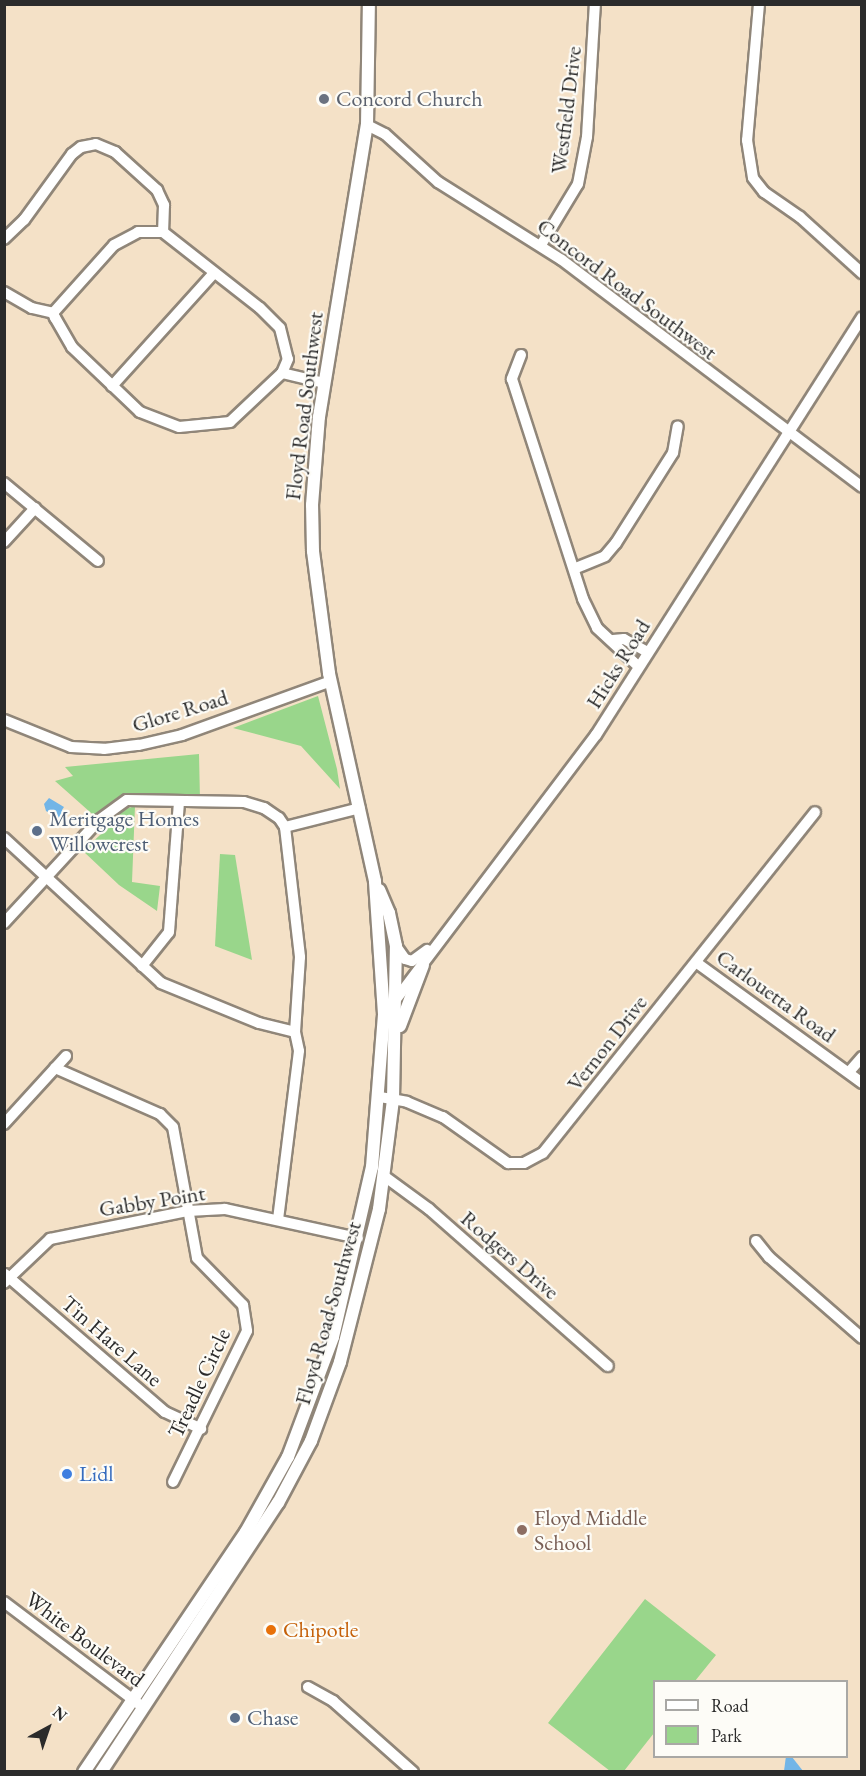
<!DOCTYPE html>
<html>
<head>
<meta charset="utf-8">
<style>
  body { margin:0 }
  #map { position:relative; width:866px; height:1776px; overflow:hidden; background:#f4e1c7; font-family:"EB Garamond",serif }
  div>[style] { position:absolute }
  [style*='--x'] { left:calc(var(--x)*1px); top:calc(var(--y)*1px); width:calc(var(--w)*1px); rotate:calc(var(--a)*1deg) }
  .green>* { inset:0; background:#99d68b }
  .water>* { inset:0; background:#72b5e7 }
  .roads { filter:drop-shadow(2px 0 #908679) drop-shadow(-2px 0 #908679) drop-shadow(0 2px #908679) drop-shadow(0 -2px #908679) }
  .minor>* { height:10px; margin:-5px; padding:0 5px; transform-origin:5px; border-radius:5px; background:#fff }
  .major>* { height:12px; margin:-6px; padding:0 6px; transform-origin:6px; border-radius:6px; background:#fff }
  .dots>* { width:16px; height:16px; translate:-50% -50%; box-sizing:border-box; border:3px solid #fdfcf7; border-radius:50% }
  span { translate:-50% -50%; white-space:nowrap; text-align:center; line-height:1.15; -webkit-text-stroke:4.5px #fdfcf7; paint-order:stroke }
  .worship-label { font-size:22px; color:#5b616d }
  .left { translate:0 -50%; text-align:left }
  .street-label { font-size:22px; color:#2b2b2b }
  .service-label { font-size:22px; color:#4e5e75 }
  .shop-label { font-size:22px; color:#366cbe }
  .education-label { font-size:22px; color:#785e54 }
  .food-label { font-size:22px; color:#c56008 }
  .frame { position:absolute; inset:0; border:6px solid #2b2b2b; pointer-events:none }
  .legend { position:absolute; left:653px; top:1680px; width:195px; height:78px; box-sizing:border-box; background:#fdfcf7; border:2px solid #a9a8a5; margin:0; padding:8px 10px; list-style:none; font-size:18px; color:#2b2b2b }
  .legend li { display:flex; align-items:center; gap:12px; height:30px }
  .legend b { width:30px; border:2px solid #a9a8a5 }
  .north { position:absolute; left:18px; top:1698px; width:60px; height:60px; -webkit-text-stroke:4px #fdfcf7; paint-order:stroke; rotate:40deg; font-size:16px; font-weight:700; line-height:24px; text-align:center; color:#2b2b2b }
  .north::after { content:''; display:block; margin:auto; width:21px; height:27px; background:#2b2b2b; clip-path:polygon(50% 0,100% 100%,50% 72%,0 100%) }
</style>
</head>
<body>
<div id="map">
  <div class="green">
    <div style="clip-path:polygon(318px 696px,337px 769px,340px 789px,301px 746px,233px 728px)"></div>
    <div style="clip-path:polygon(199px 754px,200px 799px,148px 799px,109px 808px,99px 820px,55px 781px,73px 776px,65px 767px)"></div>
    <div style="clip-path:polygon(135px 806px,132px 882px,160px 886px,157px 911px,119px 885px,83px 851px,118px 818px,116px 812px)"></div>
    <div style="clip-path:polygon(220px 854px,235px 855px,252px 960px,215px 946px)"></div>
    <div style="clip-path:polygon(645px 1599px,716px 1655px,695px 1681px,654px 1682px,654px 1733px,624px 1771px,610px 1771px,548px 1723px)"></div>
  </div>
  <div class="water">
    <div style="clip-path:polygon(49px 798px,64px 807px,62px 810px,67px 815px,62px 820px,46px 811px,44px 804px)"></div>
    <div style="clip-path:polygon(786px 1756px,792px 1757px,803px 1771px,784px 1771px)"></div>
  </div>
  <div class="roads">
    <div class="minor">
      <div style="--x:759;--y:4;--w:137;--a:95"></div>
      <div style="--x:747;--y:140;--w:38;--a:81"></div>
      <div style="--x:753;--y:178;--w:18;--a:52"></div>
      <div style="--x:764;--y:192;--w:44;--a:34.8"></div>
      <div style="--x:800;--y:217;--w:84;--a:42.1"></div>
      <div style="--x:367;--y:125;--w:20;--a:27"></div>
      <div style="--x:385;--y:134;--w:72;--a:42.2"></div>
      <div style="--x:438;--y:182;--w:146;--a:32.2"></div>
      <div style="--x:562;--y:260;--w:376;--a:37.1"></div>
      <div style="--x:138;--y:232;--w:25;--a:0"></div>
      <div style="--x:163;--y:232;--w:123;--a:38.1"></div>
      <div style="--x:260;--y:308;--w:28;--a:45"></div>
      <div style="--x:280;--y:328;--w:32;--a:76"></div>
      <div style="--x:288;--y:359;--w:15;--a:113"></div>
      <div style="--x:282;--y:373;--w:71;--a:136.7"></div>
      <div style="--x:230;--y:422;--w:51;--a:174.4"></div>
      <div style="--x:179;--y:427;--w:42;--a:-159"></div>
      <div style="--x:140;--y:412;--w:94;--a:-136.3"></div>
      <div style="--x:72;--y:347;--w:34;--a:-120"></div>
      <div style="--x:55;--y:318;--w:5;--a:-112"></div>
      <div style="--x:53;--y:313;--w:91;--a:-48.1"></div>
      <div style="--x:114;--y:245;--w:27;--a:-28"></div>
      <div style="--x:4;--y:239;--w:28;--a:-44"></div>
      <div style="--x:24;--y:220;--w:82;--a:-54"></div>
      <div style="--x:72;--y:154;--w:11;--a:-38"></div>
      <div style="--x:81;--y:147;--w:15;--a:-11"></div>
      <div style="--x:96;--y:144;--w:21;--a:23"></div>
      <div style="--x:115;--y:152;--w:57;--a:42.1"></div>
      <div style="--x:157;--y:190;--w:17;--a:65"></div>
      <div style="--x:164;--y:205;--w:27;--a:92"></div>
      <div style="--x:541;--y:245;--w:71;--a:-58.8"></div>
      <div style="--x:578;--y:184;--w:48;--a:-79.2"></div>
      <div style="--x:587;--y:137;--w:133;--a:-86.6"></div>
      <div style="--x:4;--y:292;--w:32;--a:30"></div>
      <div style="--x:32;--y:308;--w:22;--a:13"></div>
      <div style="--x:521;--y:355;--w:26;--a:111"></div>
      <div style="--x:512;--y:379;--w:231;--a:72.1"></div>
      <div style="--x:583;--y:599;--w:32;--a:64"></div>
      <div style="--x:597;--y:628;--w:56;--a:42.8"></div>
      <div style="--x:282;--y:373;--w:43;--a:13.4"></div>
      <div style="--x:112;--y:386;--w:152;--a:-47.9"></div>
      <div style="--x:4;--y:483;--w:122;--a:39.7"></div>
      <div style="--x:4;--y:542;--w:46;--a:-47.6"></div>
      <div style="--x:576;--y:568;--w:31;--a:-22"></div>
      <div style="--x:605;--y:556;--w:17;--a:-50"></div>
      <div style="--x:616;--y:543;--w:107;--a:-57.7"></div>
      <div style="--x:673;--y:453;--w:27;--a:-80"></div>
      <div style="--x:613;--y:640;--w:11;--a:-5"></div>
      <div style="--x:624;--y:639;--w:26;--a:29"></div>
      <div style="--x:4;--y:720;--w:72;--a:21.9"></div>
      <div style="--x:71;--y:747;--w:33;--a:3"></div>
      <div style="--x:104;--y:749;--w:35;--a:-7"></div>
      <div style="--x:139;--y:745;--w:44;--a:-13.1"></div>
      <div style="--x:182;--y:735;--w:158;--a:-19.9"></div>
      <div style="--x:285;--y:827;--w:77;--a:-14.2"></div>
      <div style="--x:4;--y:838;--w:214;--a:42.7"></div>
      <div style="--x:161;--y:983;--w:106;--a:22.2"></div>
      <div style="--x:259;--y:1023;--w:37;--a:14"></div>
      <div style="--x:4;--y:923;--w:140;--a:-47.3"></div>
      <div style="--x:99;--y:820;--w:34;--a:-36"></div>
      <div style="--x:127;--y:800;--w:117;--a:1"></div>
      <div style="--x:244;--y:802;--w:21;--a:17"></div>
      <div style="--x:264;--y:808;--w:18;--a:34"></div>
      <div style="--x:279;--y:818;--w:11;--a:56"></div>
      <div style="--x:285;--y:827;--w:131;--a:83.4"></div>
      <div style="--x:300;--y:957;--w:75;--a:93.8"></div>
      <div style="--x:295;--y:1032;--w:19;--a:78"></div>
      <div style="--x:299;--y:1051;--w:169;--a:97.1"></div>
      <div style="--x:396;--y:946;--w:16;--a:55"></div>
      <div style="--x:405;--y:959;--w:7;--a:16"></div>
      <div style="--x:412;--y:961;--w:19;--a:-36"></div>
      <div style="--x:697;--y:963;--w:204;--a:36"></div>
      <div style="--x:142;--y:966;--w:43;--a:-51.5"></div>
      <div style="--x:169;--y:932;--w:131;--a:-85.6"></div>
      <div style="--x:394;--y:1002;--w:335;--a:-52.9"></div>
      <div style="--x:596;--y:735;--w:495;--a:-57.5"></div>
      <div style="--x:55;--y:1068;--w:115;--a:23.7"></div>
      <div style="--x:160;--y:1114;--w:18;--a:45"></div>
      <div style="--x:173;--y:1127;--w:133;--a:79.6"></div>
      <div style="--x:197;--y:1258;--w:66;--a:45.6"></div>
      <div style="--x:243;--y:1305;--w:26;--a:81"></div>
      <div style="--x:247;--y:1331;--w:168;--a:116.1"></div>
      <div style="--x:849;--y:1072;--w:20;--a:-49"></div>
      <div style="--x:380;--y:1097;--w:27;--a:10"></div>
      <div style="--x:407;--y:1102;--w:39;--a:23"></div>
      <div style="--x:443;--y:1117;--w:80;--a:35.3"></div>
      <div style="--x:508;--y:1163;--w:16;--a:0"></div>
      <div style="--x:524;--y:1163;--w:21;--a:-28"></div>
      <div style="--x:543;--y:1153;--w:436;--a:-51.4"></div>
      <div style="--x:4;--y:1124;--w:92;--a:-47.6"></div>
      <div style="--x:384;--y:1176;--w:56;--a:36.3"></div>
      <div style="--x:429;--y:1209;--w:238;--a:41.3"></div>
      <div style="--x:756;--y:1241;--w:21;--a:51"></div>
      <div style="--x:769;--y:1257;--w:123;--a:41.1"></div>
      <div style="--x:5;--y:1274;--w:211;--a:40.8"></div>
      <div style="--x:165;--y:1412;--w:40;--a:25"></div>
      <div style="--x:4;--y:1283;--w:64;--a:-43.7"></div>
      <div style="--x:50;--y:1239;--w:141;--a:-11.5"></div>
      <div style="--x:188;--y:1211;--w:37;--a:-3"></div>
      <div style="--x:225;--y:1209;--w:136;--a:12.3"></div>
      <div style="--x:4;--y:1602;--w:174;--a:37.1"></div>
      <div style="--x:308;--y:1687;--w:29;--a:29"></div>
      <div style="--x:333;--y:1701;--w:107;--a:41.6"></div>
    </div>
    <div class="major">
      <div style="--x:400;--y:1026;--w:65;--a:-69.3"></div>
      <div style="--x:84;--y:1772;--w:290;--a:-56"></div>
      <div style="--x:246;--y:1532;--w:86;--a:-60.8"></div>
      <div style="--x:288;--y:1457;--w:128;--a:-69.4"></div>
      <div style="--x:333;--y:1337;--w:174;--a:-77.1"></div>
      <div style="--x:372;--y:1167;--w:153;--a:-85.5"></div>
      <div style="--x:384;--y:1014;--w:133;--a:-93.9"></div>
      <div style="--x:375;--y:881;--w:213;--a:-102.5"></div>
      <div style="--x:329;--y:673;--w:123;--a:-97.5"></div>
      <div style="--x:313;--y:551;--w:46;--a:-91.2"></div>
      <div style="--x:312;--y:505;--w:88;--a:-85.5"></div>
      <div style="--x:319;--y:417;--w:296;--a:-80.7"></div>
      <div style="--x:367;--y:125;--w:121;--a:-89.1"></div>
      <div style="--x:101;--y:1772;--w:322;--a:-56.7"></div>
      <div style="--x:278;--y:1503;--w:70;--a:-62"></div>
      <div style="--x:311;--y:1441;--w:84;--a:-69.8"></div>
      <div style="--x:340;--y:1362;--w:158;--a:-75.7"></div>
      <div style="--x:379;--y:1209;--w:111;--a:-82.7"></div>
      <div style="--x:393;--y:1099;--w:153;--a:-88.9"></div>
      <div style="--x:396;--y:946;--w:34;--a:-102"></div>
      <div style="--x:389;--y:913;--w:25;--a:-113"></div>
    </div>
  </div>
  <div class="dots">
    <div style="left:324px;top:99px;background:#6b7280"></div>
    <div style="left:37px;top:831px;background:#5c6f8a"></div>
    <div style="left:67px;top:1474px;background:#3f7fe0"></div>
    <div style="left:522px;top:1530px;background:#8d6e63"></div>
    <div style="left:271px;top:1630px;background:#e8710a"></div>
    <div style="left:235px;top:1718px;background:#5c6f8a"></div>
  </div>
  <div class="worship-label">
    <span class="left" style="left:336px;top:99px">Concord Church</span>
  </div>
  <div class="street-label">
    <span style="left:566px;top:110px;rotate:-83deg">Westfield Drive</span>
    <span style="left:627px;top:289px;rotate:37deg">Concord Road Southwest</span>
    <span style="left:304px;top:406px;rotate:-83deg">Floyd Road Southwest</span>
    <span style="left:618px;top:664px;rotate:-58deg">Hicks Road</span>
    <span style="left:180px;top:711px;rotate:-17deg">Glore Road</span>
    <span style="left:776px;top:996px;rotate:36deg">Carlouetta Road</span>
    <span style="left:607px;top:1043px;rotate:-52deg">Vernon Drive</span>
    <span style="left:152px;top:1201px;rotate:-9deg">Gabby Point</span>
    <span style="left:510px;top:1255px;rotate:41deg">Rodgers Drive</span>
    <span style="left:328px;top:1313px;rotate:-74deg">Floyd Road Southwest</span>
    <span style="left:112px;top:1341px;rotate:41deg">Tin Hare Lane</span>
    <span style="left:199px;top:1383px;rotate:-65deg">Treadle Circle</span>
    <span style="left:85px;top:1639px;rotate:37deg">White Boulevard</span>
  </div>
  <div class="service-label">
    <span class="left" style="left:49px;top:831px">Meritgage Homes<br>Willowcrest</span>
    <span class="left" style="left:247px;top:1718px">Chase</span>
  </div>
  <div class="shop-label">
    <span class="left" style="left:79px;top:1474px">Lidl</span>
  </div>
  <div class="education-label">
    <span class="left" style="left:534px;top:1530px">Floyd Middle<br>School</span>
  </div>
  <div class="food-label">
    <span class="left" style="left:283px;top:1630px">Chipotle</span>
  </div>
  <div class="frame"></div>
  <ul class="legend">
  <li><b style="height:8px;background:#fff"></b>Road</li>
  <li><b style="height:16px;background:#99d68b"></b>Park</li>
  </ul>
  <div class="north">N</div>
</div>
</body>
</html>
